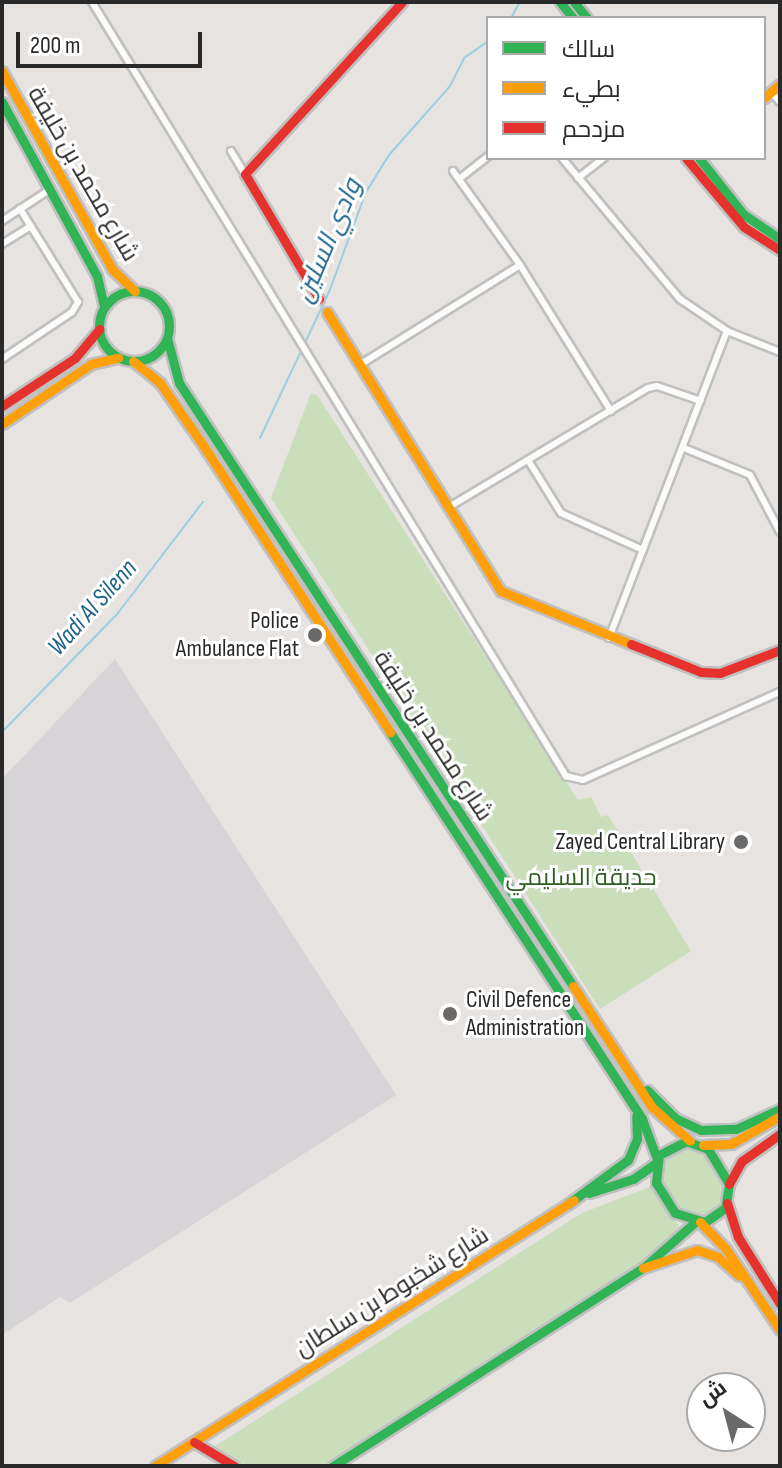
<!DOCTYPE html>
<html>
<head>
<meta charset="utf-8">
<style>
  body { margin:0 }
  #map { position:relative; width:782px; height:1468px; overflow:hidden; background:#e6e3e0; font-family:"Sofia Sans Condensed",Cairo,sans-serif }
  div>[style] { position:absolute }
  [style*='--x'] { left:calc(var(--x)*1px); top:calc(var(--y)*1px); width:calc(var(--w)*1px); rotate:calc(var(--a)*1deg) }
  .industrial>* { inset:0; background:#d7d4d7 }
  .green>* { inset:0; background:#cadebc }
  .stream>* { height:2px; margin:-1px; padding:0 1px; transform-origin:1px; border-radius:1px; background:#9ccedf }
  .roads { filter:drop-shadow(2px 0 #c1c0c0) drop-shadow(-2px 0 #c1c0c0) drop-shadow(0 2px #c1c0c0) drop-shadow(0 -2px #c1c0c0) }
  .street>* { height:6px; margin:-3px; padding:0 3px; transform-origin:3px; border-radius:3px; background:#fbfbfa }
  .fast>* { height:9px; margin:-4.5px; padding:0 4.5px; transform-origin:4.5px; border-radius:4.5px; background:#30b455 }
  .fast>.ring { margin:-4.5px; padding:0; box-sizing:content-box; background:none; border:9px solid #30b455; border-radius:50% }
  .slow>* { height:9px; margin:-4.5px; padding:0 4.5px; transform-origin:4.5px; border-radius:4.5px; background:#ff9f0a }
  .jam>* { height:9px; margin:-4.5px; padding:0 4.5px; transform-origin:4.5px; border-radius:4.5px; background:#e5322d }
  .dots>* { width:22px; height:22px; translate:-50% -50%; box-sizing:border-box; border:4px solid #fff; border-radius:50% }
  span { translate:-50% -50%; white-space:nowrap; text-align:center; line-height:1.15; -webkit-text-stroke:6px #fff; paint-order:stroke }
  .street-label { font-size:24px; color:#292929 }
  .poi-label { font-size:24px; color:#292929 }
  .right { translate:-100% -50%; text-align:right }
  .left { translate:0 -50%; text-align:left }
  .park-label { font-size:24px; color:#2e5d22 }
  .water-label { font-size:26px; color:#1d6489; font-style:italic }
  .frame { position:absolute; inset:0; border:4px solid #292929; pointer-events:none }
  .legend { position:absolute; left:486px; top:16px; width:280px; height:144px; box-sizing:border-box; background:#fff; border:2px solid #a9a9a9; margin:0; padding:10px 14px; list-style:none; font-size:24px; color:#292929 }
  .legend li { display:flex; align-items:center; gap:16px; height:40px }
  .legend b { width:40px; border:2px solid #a9a9a9 }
  .north { position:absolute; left:686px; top:1372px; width:80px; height:80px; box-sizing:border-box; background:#fff; border:2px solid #a9a9a9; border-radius:50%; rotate:324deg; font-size:22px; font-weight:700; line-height:32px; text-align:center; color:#292929 }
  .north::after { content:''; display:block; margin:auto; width:28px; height:36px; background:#6b6a69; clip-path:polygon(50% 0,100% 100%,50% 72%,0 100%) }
  .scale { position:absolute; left:16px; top:32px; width:186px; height:36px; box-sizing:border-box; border:4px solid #292929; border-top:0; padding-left:10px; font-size:24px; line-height:28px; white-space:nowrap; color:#292929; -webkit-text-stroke:6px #fff; paint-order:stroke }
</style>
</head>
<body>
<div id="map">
  <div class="industrial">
    <div style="clip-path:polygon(115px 659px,396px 1095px,70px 1303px,60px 1297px,2px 1335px,2px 779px)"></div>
  </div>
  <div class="green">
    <div style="clip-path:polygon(311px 393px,317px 395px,578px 800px,591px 797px,601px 817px,608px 815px,691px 951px,600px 1009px,271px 498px)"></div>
    <div style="clip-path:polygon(684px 1145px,700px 1149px,723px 1178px,725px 1201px,708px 1217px,686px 1217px,660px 1185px,662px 1159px)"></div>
    <div style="clip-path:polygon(652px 1186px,683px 1232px,647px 1265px,328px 1466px,246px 1466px,215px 1446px,582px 1213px)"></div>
  </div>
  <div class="stream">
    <div style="--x:511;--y:18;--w:18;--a:-61"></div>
    <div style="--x:260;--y:438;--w:161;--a:-64.7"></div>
    <div style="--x:329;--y:292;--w:107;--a:-69.7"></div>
    <div style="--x:366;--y:192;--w:44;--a:-58.1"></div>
    <div style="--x:389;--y:155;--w:92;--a:-48.5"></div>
    <div style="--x:450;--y:86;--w:31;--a:-63"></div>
    <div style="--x:464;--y:58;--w:29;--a:-35"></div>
    <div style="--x:2;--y:732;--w:166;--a:-45.7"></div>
    <div style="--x:118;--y:613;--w:140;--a:-52.6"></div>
  </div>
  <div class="roads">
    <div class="street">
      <div style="--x:92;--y:2;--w:908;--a:58.52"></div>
      <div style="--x:566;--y:776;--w:17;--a:13"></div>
      <div style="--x:583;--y:780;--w:216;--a:-24.1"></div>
      <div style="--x:771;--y:92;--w:13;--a:48"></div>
      <div style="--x:231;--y:151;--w:27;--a:59"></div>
      <div style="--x:562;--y:158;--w:184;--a:50.1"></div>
      <div style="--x:680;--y:299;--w:57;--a:34.2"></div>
      <div style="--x:727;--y:331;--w:57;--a:21.6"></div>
      <div style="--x:453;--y:171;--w:115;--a:54.5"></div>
      <div style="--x:520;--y:265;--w:172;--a:58.1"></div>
      <div style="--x:578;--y:178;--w:33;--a:-38"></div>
      <div style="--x:459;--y:179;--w:37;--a:-38"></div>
      <div style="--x:2;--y:221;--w:56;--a:-33.4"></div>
      <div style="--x:2;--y:244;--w:34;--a:-32"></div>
      <div style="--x:2;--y:359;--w:84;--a:-33.9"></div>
      <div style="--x:72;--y:312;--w:12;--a:-59"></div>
      <div style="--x:78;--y:302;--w:110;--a:-121.9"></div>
      <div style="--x:361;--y:364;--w:187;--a:-31.9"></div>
      <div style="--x:684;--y:448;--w:71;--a:22.2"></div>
      <div style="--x:750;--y:475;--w:64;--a:62.2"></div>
      <div style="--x:528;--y:460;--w:62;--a:58.1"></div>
      <div style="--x:561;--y:513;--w:90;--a:24.3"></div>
      <div style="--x:449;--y:507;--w:232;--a:-30.9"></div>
      <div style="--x:648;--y:388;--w:9;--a:-13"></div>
      <div style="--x:657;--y:386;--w:46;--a:18.8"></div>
      <div style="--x:609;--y:638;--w:329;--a:-69"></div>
    </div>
    <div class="fast">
      <div style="--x:560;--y:2;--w:21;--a:51"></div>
      <div style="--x:574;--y:2;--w:21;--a:51"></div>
      <div style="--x:2;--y:102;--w:198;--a:61.4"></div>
      <div style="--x:97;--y:276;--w:32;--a:77"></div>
      <div style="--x:699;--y:158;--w:71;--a:51.8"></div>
      <div style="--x:743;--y:214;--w:45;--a:34"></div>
      <div class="ring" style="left:99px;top:291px;width:61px;height:61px"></div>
      <div style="--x:167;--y:338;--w:47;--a:75.1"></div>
      <div style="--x:179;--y:383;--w:720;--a:56.84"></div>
      <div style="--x:390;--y:732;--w:462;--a:56.9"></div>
      <div style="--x:642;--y:1119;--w:43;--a:69.4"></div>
      <div style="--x:647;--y:1090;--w:40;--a:45"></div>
      <div style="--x:675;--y:1118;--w:29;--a:25"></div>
      <div style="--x:701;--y:1130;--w:35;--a:-2"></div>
      <div style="--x:736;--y:1129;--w:48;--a:-24.4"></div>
      <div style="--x:686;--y:1141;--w:23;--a:20"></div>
      <div style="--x:708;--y:1149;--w:41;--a:59"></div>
      <div style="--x:729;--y:1184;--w:24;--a:99"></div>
      <div style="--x:725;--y:1208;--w:24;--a:145"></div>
      <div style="--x:705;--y:1222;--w:31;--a:-163"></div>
      <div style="--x:675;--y:1213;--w:36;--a:-122"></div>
      <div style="--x:656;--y:1183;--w:28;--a:-84"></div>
      <div style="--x:659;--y:1155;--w:30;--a:-27"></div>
      <div style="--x:589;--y:1193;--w:46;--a:-17.7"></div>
      <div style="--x:633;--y:1179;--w:28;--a:-35"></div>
      <div style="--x:568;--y:1204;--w:74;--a:-36.3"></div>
      <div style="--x:628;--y:1160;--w:23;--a:-67"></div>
      <div style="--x:637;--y:1139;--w:23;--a:-92"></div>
      <div style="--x:333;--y:1466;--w:368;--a:-32.6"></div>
      <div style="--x:643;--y:1268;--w:69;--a:-41.5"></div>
    </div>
    <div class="slow">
      <div style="--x:2;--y:71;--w:227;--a:60.9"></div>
      <div style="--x:112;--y:269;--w:32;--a:44"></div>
      <div style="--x:764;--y:98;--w:21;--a:-41"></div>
      <div style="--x:327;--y:312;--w:329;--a:58.1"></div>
      <div style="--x:501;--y:591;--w:140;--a:22.2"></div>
      <div style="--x:133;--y:361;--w:35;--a:39"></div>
      <div style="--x:160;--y:383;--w:75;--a:55.3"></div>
      <div style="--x:203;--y:445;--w:343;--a:56.9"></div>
      <div style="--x:2;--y:424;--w:107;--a:-34"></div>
      <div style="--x:91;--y:364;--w:28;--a:-13"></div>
      <div style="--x:573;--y:986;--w:145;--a:56.9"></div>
      <div style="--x:652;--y:1107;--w:51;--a:41.8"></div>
      <div style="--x:703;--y:1145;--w:28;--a:-2"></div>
      <div style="--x:731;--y:1144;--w:56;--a:-29.7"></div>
      <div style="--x:700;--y:1222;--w:37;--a:46"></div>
      <div style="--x:726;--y:1249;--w:97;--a:56.3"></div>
      <div style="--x:643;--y:1268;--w:57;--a:-18.4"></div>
      <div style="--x:697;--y:1250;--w:22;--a:18"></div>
      <div style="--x:718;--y:1257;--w:28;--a:42"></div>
      <div style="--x:155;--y:1466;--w:496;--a:-32.4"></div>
    </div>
    <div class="jam">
      <div style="--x:686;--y:158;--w:90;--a:50"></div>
      <div style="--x:744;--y:227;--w:43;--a:32.6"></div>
      <div style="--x:319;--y:299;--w:145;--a:-120.6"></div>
      <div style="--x:245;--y:174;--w:233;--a:-47.6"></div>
      <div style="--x:2;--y:406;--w:87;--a:-33.3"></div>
      <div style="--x:75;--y:358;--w:38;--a:-50"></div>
      <div style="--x:631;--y:644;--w:75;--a:21.8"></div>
      <div style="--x:701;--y:672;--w:19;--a:3"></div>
      <div style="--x:720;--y:673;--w:64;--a:-21"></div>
      <div style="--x:729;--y:1184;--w:26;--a:-61"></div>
      <div style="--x:742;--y:1161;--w:47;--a:-35.4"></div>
      <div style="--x:727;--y:1203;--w:36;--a:72"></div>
      <div style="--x:738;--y:1237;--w:79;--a:57.9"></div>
      <div style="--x:194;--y:1442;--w:47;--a:31"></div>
    </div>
  </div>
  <div class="dots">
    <div style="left:315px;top:635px;background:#6b6a69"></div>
    <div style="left:741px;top:842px;background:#6b6a69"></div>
    <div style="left:450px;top:1014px;background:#6b6a69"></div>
  </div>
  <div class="street-label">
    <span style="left:83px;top:174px;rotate:60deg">شارع محمد بن خليفة</span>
    <span style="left:433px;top:736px;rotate:57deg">شارع محمد بن خليفة</span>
    <span style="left:392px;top:1292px;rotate:-32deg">شارع شخبوط بن سلطان</span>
  </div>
  <div class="poi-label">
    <span class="right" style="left:299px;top:635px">Police<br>Ambulance Flat</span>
    <span class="right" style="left:725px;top:842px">Zayed Central Library</span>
    <span class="left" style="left:466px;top:1014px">Civil Defence<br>Administration</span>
  </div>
  <div class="park-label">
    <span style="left:581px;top:878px">حديقة السليمي</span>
  </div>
  <div class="water-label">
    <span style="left:329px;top:241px;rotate:-67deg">وادي السلين</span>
    <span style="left:93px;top:608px;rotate:-48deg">Wadi Al Silenn</span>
  </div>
  <div class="frame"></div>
  <ul class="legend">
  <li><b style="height:10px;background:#30b455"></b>سالك</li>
  <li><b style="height:10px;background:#ff9f0a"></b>بطيء</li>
  <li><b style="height:10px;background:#e5322d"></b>مزدحم</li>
  </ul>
  <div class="north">ش</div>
  <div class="scale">200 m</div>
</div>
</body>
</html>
